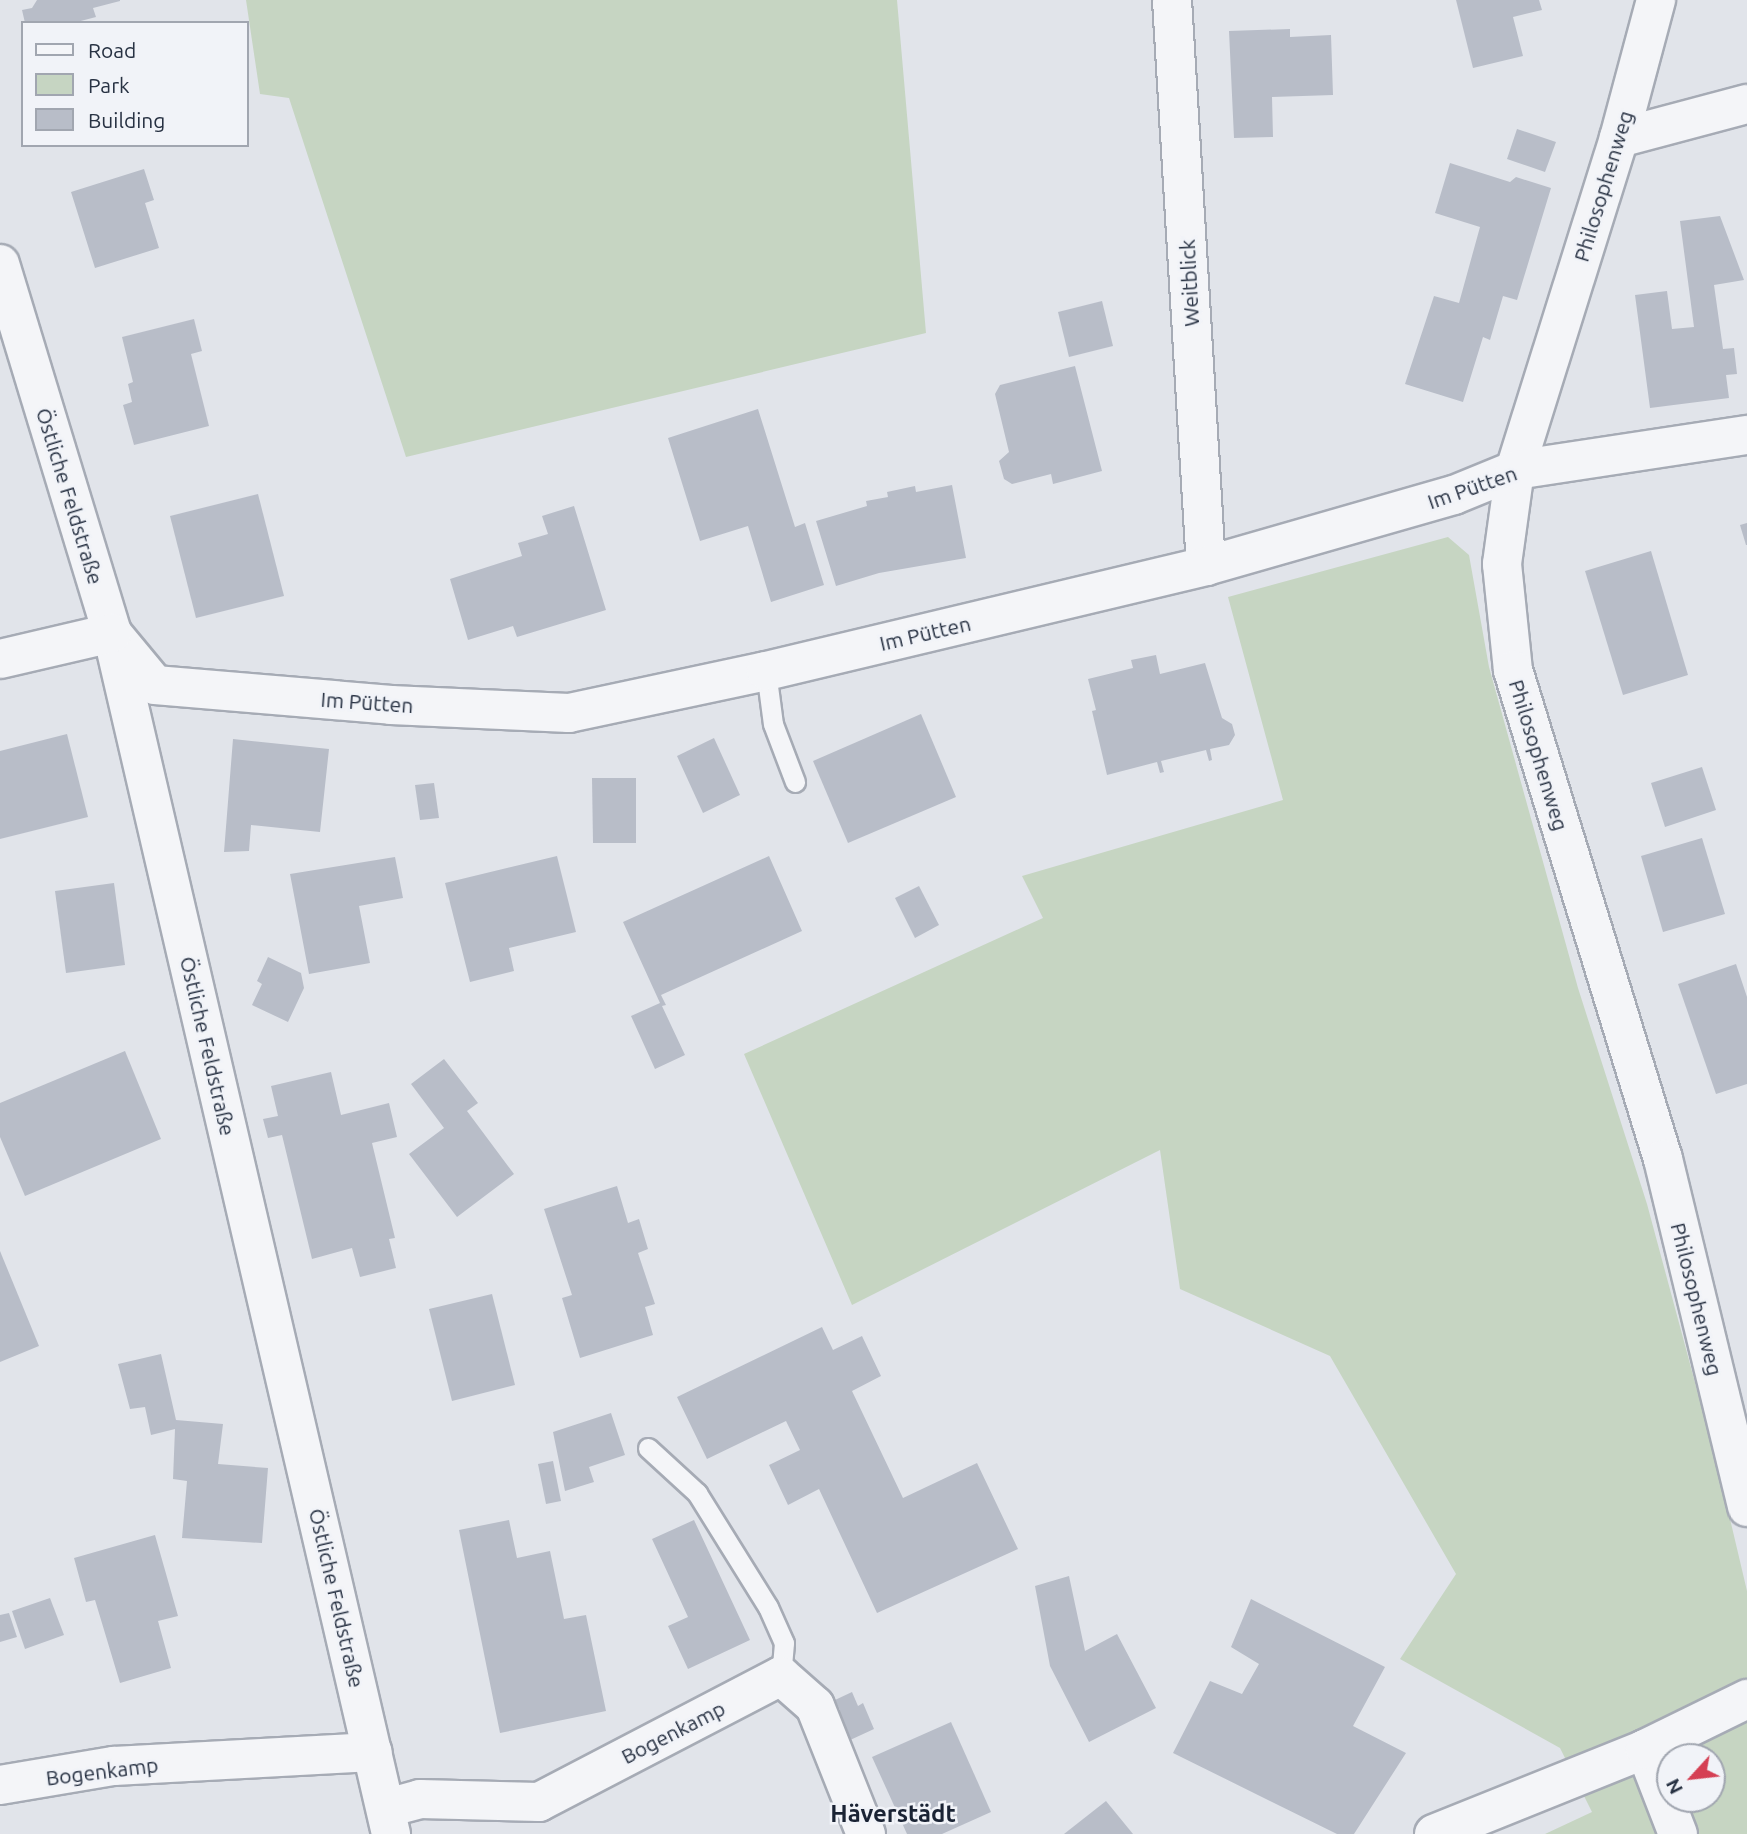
<!DOCTYPE html>
<html>
<head>
<meta charset="utf-8">
<style>
  body { margin:0 }
  #map { position:relative; width:1747px; height:1834px; overflow:hidden; background:#e1e4ea; font-family:Ubuntu,sans-serif }
  div>[style] { position:absolute }
  [style*='--x'] { left:calc(var(--x)*1px); top:calc(var(--y)*1px); width:calc(var(--w)*1px); rotate:calc(var(--a)*1deg) }
  .green>* { inset:0; background:#c6d5c2 }
  .building>* { inset:0; background:#b8bdc8 }
  .roads { filter:drop-shadow(2px 0 #a6abb5) drop-shadow(-2px 0 #a6abb5) drop-shadow(0 2px #a6abb5) drop-shadow(0 -2px #a6abb5) }
  .service>* { height:19px; margin:-9.5px; padding:0 9.5px; transform-origin:9.5px; border-radius:9.5px; background:#f4f5f8 }
  .minor>* { height:38px; margin:-19px; padding:0 19px; transform-origin:19px; border-radius:19px; background:#f4f5f8 }
  span { translate:-50% -50%; white-space:nowrap; text-align:center; line-height:1.15; -webkit-text-stroke:5px #f1f3f8; paint-order:stroke }
  .street-label { font-size:21px; color:#283243 }
  .quarter-label { font-size:24px; color:#1a2334; font-weight:700 }
  .legend { position:absolute; left:21px; top:21px; width:228px; height:126px; box-sizing:border-box; background:#f1f3f8; border:2px solid #a1a6b0; margin:0; padding:9px 12px; list-style:none; font-size:21px; color:#283243 }
  .legend li { display:flex; align-items:center; gap:14px; height:35px }
  .legend b { width:35px; border:2px solid #a1a6b0 }
  .north { position:absolute; left:1656px; top:1743px; width:70px; height:70px; box-sizing:border-box; background:#f1f3f8; border:2px solid #a1a6b0; border-radius:50%; rotate:243deg; font-size:19px; font-weight:700; line-height:28px; text-align:center; color:#283243 }
  .north::after { content:''; display:block; margin:auto; width:24px; height:32px; background:#d54054; clip-path:polygon(50% 0,100% 100%,50% 72%,0 100%) }
</style>
</head>
<body>
<div id="map">
  <div class="green">
    <div style="clip-path:polygon(246px 0,897px 0,926px 333px,406px 457px,289px 98px,260px 94px)"></div>
    <div style="clip-path:polygon(evenodd,1448px 537px,1469px 555px,1489px 667px,1578px 988px,1647px 1204px,1718px 1468px,1747px 1591px,1747px 1834px,1545px 1834px,1592px 1812px,1560px 1748px,1400px 1659px,1456px 1574px,1330px 1356px,1180px 1289px,1160px 1150px,852px 1305px,744px 1054px,1043px 918px,1022px 876px,1283px 800px,1228px 597px,1448px 537px,1670px 1757px,1712px 1757px,1712px 1799px,1670px 1799px,1670px 1757px)"></div>
  </div>
  <div class="building">
    <div style="clip-path:polygon(37px 0,120px 0,120px 1px,93px 8px,96px 17px,73px 23px,25px 23px,22px 10px,32px 8px)"></div>
    <div style="clip-path:polygon(1456px 0,1539px 0,1542px 10px,1513px 17px,1523px 56px,1473px 68px)"></div>
    <div style="clip-path:polygon(1290px 29px,1290px 37px,1331px 35px,1333px 95px,1272px 97px,1273px 137px,1234px 138px,1229px 31px)"></div>
    <div style="clip-path:polygon(1517px 129px,1556px 142px,1545px 172px,1507px 159px)"></div>
    <div style="clip-path:polygon(1450px 163px,1510px 182px,1516px 177px,1551px 188px,1517px 300px,1503px 296px,1490px 340px,1483px 337px,1463px 402px,1405px 384px,1434px 296px,1459px 303px,1480px 227px,1435px 213px)"></div>
    <div style="clip-path:polygon(144px 169px,154px 200px,145px 203px,159px 248px,95px 268px,71px 192px)"></div>
    <div style="clip-path:polygon(1720px 216px,1744px 280px,1714px 285px,1723px 349px,1734px 348px,1737px 374px,1726px 375px,1729px 398px,1650px 408px,1635px 295px,1667px 291px,1672px 329px,1694px 327px,1680px 221px)"></div>
    <div style="clip-path:polygon(1102px 301px,1113px 346px,1069px 357px,1058px 312px)"></div>
    <div style="clip-path:polygon(194px 319px,202px 351px,191px 354px,209px 426px,134px 445px,123px 405px,132px 402px,128px 384px,133px 382px,122px 337px)"></div>
    <div style="clip-path:polygon(1075px 366px,1102px 471px,1053px 484px,1051px 474px,1012px 484px,1004px 479px,999px 461px,1009px 452px,995px 394px,1000px 385px)"></div>
    <div style="clip-path:polygon(758px 409px,795px 527px,805px 523px,824px 585px,771px 602px,748px 526px,700px 541px,668px 438px)"></div>
    <div style="clip-path:polygon(952px 485px,966px 558px,879px 573px,836px 586px,816px 521px,867px 506px,866px 501px,888px 497px,887px 492px,915px 486px,916px 492px)"></div>
    <div style="clip-path:polygon(258px 494px,284px 596px,196px 618px,170px 516px)"></div>
    <div style="clip-path:polygon(574px 506px,606px 610px,517px 637px,513px 626px,468px 640px,450px 579px,522px 556px,518px 543px,548px 534px,542px 516px)"></div>
    <div style="clip-path:polygon(1747px 523px,1747px 545px,1746px 545px,1740px 525px)"></div>
    <div style="clip-path:polygon(1651px 551px,1688px 675px,1623px 695px,1585px 571px)"></div>
    <div style="clip-path:polygon(1156px 655px,1160px 674px,1205px 663px,1222px 718px,1232px 724px,1235px 735px,1229px 745px,1210px 749px,1212px 760px,1209px 761px,1206px 750px,1161px 761px,1164px 772px,1160px 773px,1157px 762px,1107px 775px,1092px 711px,1096px 710px,1088px 679px,1133px 668px,1131px 660px)"></div>
    <div style="clip-path:polygon(921px 714px,956px 797px,848px 843px,813px 761px)"></div>
    <div style="clip-path:polygon(67px 734px,88px 817px,0 839px,0 751px)"></div>
    <div style="clip-path:polygon(714px 738px,740px 795px,703px 813px,677px 756px)"></div>
    <div style="clip-path:polygon(233px 739px,329px 749px,320px 832px,251px 825px,249px 851px,224px 852px)"></div>
    <div style="clip-path:polygon(1702px 767px,1716px 810px,1665px 827px,1651px 783px)"></div>
    <div style="clip-path:polygon(592px 778px,636px 778px,636px 843px,593px 843px)"></div>
    <div style="clip-path:polygon(434px 783px,439px 818px,420px 820px,415px 785px)"></div>
    <div style="clip-path:polygon(1702px 838px,1725px 914px,1663px 932px,1641px 856px)"></div>
    <div style="clip-path:polygon(557px 856px,576px 932px,509px 948px,514px 971px,470px 982px,445px 883px)"></div>
    <div style="clip-path:polygon(769px 856px,802px 931px,661px 995px,666px 1005px,662px 1006px,685px 1055px,655px 1069px,631px 1016px,660px 1003px,623px 922px)"></div>
    <div style="clip-path:polygon(395px 857px,403px 898px,359px 906px,370px 963px,309px 974px,290px 874px)"></div>
    <div style="clip-path:polygon(114px 883px,125px 965px,66px 973px,55px 891px)"></div>
    <div style="clip-path:polygon(919px 886px,939px 925px,915px 938px,895px 898px)"></div>
    <div style="clip-path:polygon(268px 957px,301px 973px,304px 988px,288px 1022px,252px 1005px,262px 984px,257px 981px)"></div>
    <div style="clip-path:polygon(1736px 964px,1747px 997px,1747px 1084px,1716px 1094px,1678px 984px)"></div>
    <div style="clip-path:polygon(125px 1051px,161px 1139px,25px 1196px,0 1137px,0 1103px)"></div>
    <div style="clip-path:polygon(444px 1059px,478px 1103px,467px 1111px,514px 1174px,457px 1217px,409px 1154px,444px 1128px,411px 1084px)"></div>
    <div style="clip-path:polygon(331px 1072px,341px 1115px,389px 1103px,397px 1137px,372px 1143px,395px 1238px,389px 1239px,396px 1268px,360px 1277px,352px 1248px,312px 1259px,282px 1135px,268px 1138px,263px 1119px,278px 1116px,271px 1086px)"></div>
    <div style="clip-path:polygon(617px 1186px,628px 1223px,639px 1219px,648px 1249px,638px 1253px,655px 1304px,645px 1307px,653px 1335px,580px 1358px,562px 1298px,572px 1295px,544px 1209px)"></div>
    <div style="clip-path:polygon(0 1251px,39px 1346px,0 1362px)"></div>
    <div style="clip-path:polygon(492px 1294px,515px 1385px,452px 1401px,429px 1309px)"></div>
    <div style="clip-path:polygon(822px 1327px,833px 1350px,862px 1336px,881px 1376px,852px 1391px,903px 1498px,977px 1463px,1018px 1549px,877px 1613px,819px 1489px,788px 1505px,769px 1465px,800px 1450px,786px 1421px,707px 1459px,677px 1397px)"></div>
    <div style="clip-path:polygon(161px 1354px,176px 1420px,223px 1424px,218px 1464px,268px 1468px,262px 1543px,182px 1538px,187px 1481px,173px 1479px,175px 1429px,151px 1435px,145px 1407px,130px 1409px,118px 1364px)"></div>
    <div style="clip-path:polygon(611px 1413px,625px 1455px,589px 1467px,594px 1482px,565px 1491px,553px 1432px)"></div>
    <div style="clip-path:polygon(553px 1461px,561px 1501px,546px 1504px,538px 1464px)"></div>
    <div style="clip-path:polygon(509px 1520px,517px 1558px,550px 1551px,564px 1619px,586px 1615px,606px 1711px,500px 1733px,459px 1530px)"></div>
    <div style="clip-path:polygon(694px 1520px,750px 1640px,688px 1669px,668px 1626px,688px 1617px,652px 1539px)"></div>
    <div style="clip-path:polygon(155px 1535px,178px 1616px,158px 1621px,171px 1668px,120px 1683px,95px 1600px,86px 1602px,74px 1558px)"></div>
    <div style="clip-path:polygon(1069px 1576px,1085px 1651px,1117px 1634px,1156px 1708px,1089px 1742px,1050px 1666px,1035px 1586px)"></div>
    <div style="clip-path:polygon(50px 1598px,64px 1635px,25px 1649px,12px 1611px)"></div>
    <div style="clip-path:polygon(1251px 1599px,1385px 1667px,1353px 1726px,1406px 1753px,1354px 1834px,1337px 1834px,1173px 1753px,1210px 1681px,1242px 1694px,1259px 1664px,1231px 1647px)"></div>
    <div style="clip-path:polygon(9px 1613px,17px 1637px,0 1642px,0 1615px)"></div>
    <div style="clip-path:polygon(852px 1692px,858px 1706px,863px 1703px,874px 1729px,848px 1741px,836px 1712px,840px 1710px,835px 1700px)"></div>
    <div style="clip-path:polygon(951px 1722px,991px 1812px,942px 1834px,907px 1834px,872px 1757px)"></div>
    <div style="clip-path:polygon(1106px 1801px,1133px 1834px,1064px 1834px)"></div>
  </div>
  <div class="roads">
    <div class="service">
      <div style="--x:766;--y:671;--w:53;--a:82.5"></div>
      <div style="--x:773;--y:724;--w:62;--a:69.2"></div>
      <div style="--x:648;--y:1448;--w:67;--a:42.6"></div>
      <div style="--x:697;--y:1493;--w:134;--a:58.1"></div>
      <div style="--x:768;--y:1607;--w:39;--a:66"></div>
      <div style="--x:784;--y:1643;--w:33;--a:95"></div>
    </div>
    <div class="minor">
      <div style="--x:1172;--y:0;--w:567;--a:86.56"></div>
      <div style="--x:1656;--y:0;--w:143;--a:105"></div>
      <div style="--x:1619;--y:138;--w:348;--a:107.4"></div>
      <div style="--x:1515;--y:470;--w:95;--a:97.9"></div>
      <div style="--x:1502;--y:564;--w:107;--a:84.1"></div>
      <div style="--x:1513;--y:670;--w:511;--a:72.95"></div>
      <div style="--x:1663;--y:1159;--w:358;--a:76.4"></div>
      <div style="--x:1619;--y:138;--w:132;--a:-14.9"></div>
      <div style="--x:0;--y:264;--w:386;--a:73.1"></div>
      <div style="--x:112;--y:633;--w:1233;--a:76.92"></div>
      <div style="--x:112;--y:633;--w:67;--a:50.4"></div>
      <div style="--x:155;--y:685;--w:237;--a:4.8"></div>
      <div style="--x:391;--y:705;--w:178;--a:2.6"></div>
      <div style="--x:569;--y:713;--w:201;--a:-12"></div>
      <div style="--x:766;--y:671;--w:452;--a:-13.4"></div>
      <div style="--x:1206;--y:566;--w:258;--a:-16"></div>
      <div style="--x:1454;--y:495;--w:66;--a:-22.3"></div>
      <div style="--x:1515;--y:470;--w:235;--a:-8.6"></div>
      <div style="--x:0;--y:659;--w:115;--a:-13.1"></div>
      <div style="--x:1645;--y:1749;--w:91;--a:68.8"></div>
      <div style="--x:0;--y:1785;--w:116;--a:-9.5"></div>
      <div style="--x:114;--y:1766;--w:259;--a:-3.1"></div>
      <div style="--x:387;--y:1808;--w:34;--a:-15"></div>
      <div style="--x:420;--y:1799;--w:119;--a:1.4"></div>
      <div style="--x:539;--y:1802;--w:273;--a:-27.5"></div>
      <div style="--x:781;--y:1676;--w:45;--a:41.4"></div>
      <div style="--x:815;--y:1706;--w:138;--a:68.3"></div>
      <div style="--x:1434;--y:1834;--w:227;--a:-21.9"></div>
      <div style="--x:1645;--y:1749;--w:114;--a:-26.1"></div>
    </div>
  </div>
  <div class="street-label">
    <span style="left:1603px;top:186px;rotate:-73deg">Philosophenweg</span>
    <span style="left:1189px;top:283px;rotate:-93deg">Weitblick</span>
    <span style="left:1472px;top:487px;rotate:-19deg">Im Pütten</span>
    <span style="left:70px;top:496px;rotate:73deg">Östliche Feldstraße</span>
    <span style="left:925px;top:633px;rotate:-13deg">Im Pütten</span>
    <span style="left:367px;top:702px;rotate:4deg">Im Pütten</span>
    <span style="left:1539px;top:755px;rotate:73deg">Philosophenweg</span>
    <span style="left:208px;top:1046px;rotate:77deg">Östliche Feldstraße</span>
    <span style="left:1697px;top:1299px;rotate:76deg">Philosophenweg</span>
    <span style="left:337px;top:1598px;rotate:77deg">Östliche Feldstraße</span>
    <span style="left:673px;top:1732px;rotate:-27deg">Bogenkamp</span>
    <span style="left:102px;top:1771px;rotate:-7deg">Bogenkamp</span>
  </div>
  <div class="quarter-label">
    <span style="left:893px;top:1814px">Häverstädt</span>
  </div>
  <ul class="legend">
  <li><b style="height:9px;background:#f4f5f8"></b>Road</li>
  <li><b style="height:19px;background:#c6d5c2"></b>Park</li>
  <li><b style="height:19px;background:#b8bdc8"></b>Building</li>
  </ul>
  <div class="north">N</div>
</div>
</body>
</html>
